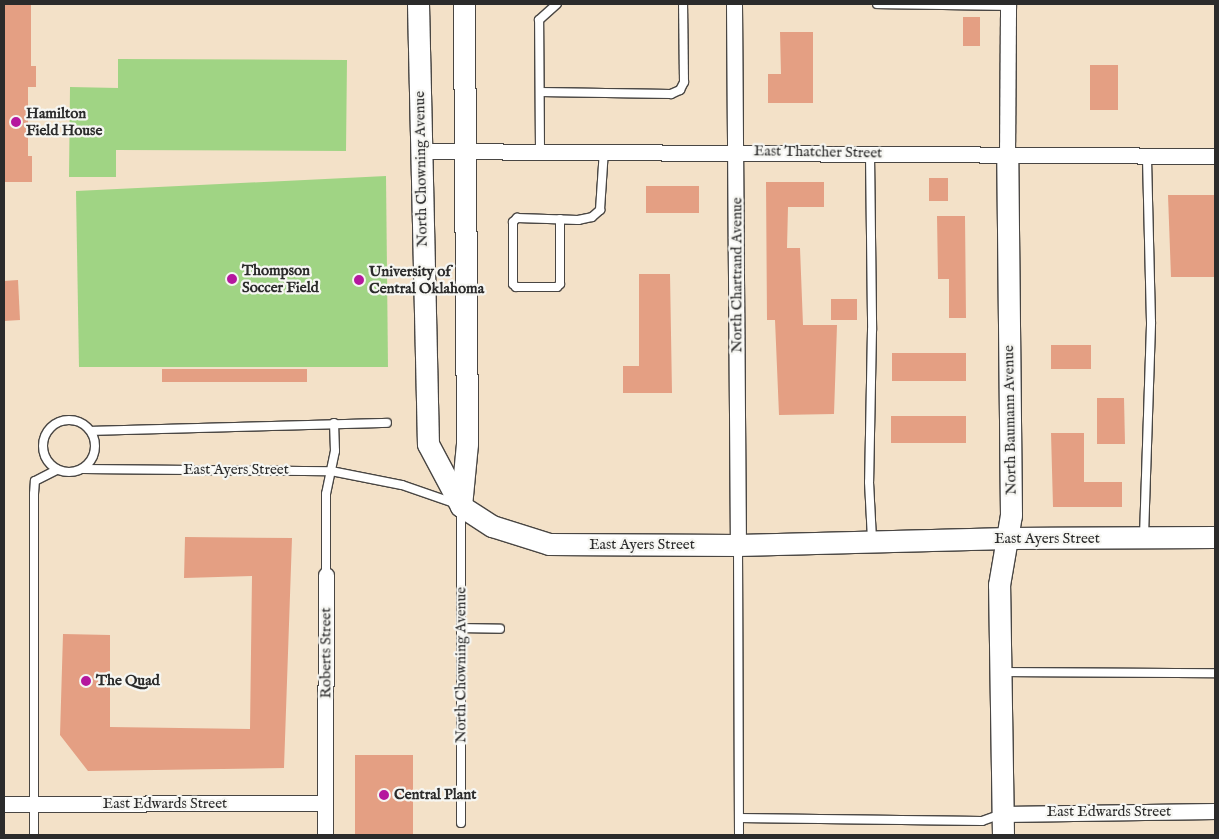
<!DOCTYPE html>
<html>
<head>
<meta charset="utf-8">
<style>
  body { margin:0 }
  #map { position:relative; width:1219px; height:839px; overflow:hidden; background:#f3e1c8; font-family:"IM FELL English",serif }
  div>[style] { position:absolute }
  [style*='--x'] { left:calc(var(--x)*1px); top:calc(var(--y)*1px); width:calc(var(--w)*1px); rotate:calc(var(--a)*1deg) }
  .green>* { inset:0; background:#a0d484 }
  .building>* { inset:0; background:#e49f83 }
  .roads { filter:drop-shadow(1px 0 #494643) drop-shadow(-1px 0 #494643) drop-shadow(0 1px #494643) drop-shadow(0 -1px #494643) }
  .lane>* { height:8px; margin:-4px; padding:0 4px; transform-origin:4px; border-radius:4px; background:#fff }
  .lane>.ring { margin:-4px; padding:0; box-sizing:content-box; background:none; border:8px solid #fff; border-radius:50% }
  .street>* { height:15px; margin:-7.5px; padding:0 7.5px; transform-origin:7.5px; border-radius:7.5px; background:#fff }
  .secondary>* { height:21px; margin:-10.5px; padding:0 10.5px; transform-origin:10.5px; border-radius:10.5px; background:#fff }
  .dots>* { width:14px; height:14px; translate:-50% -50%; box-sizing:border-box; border:2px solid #f6f6f2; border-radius:50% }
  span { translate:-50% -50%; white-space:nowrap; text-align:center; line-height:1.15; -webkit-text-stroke:4.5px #f6f6f2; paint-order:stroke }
  .poi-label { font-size:15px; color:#2b2b2b; font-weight:700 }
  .left { translate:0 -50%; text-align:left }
  .street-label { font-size:15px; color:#2b2b2b }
  .frame { position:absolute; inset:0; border:5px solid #2b2b2b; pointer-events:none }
</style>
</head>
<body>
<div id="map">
  <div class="green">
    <div style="clip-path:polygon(118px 59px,347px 60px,346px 151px,116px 150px,116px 177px,69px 177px,70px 87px,118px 88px)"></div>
    <div style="clip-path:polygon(386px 176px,388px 367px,79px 367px,76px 191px)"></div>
  </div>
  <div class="building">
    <div style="clip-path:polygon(4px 4px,31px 4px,31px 66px,36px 66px,36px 87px,28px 87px,28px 156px,32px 156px,32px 182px,4px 182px)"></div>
    <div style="clip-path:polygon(963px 17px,980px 17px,980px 46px,963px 46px)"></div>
    <div style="clip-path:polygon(780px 32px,813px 32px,813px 103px,768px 103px,768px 74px,781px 74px)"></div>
    <div style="clip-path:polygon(1090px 65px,1118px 65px,1118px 110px,1090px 110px)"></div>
    <div style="clip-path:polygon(929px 178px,948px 178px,948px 201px,929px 201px)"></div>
    <div style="clip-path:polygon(766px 182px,824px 182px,824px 207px,788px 207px,787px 248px,800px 248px,803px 325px,837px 325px,834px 414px,779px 415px,775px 320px,767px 320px)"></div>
    <div style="clip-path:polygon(646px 186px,699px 186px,699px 213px,646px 213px)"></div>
    <div style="clip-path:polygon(1168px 195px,1215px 195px,1215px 277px,1171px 277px)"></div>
    <div style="clip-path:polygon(937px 216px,965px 216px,966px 318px,949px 318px,949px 279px,938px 279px)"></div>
    <div style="clip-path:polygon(639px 274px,670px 274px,672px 393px,623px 393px,623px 366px,639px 366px)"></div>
    <div style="clip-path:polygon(18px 280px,20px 320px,4px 321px,4px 281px)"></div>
    <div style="clip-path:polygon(831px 299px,857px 299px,857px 320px,831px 320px)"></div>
    <div style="clip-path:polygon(1051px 345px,1091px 345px,1091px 369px,1051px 369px)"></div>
    <div style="clip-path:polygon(892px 353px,966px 353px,966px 381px,892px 381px)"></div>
    <div style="clip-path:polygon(162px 369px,307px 369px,307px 382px,162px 382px)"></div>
    <div style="clip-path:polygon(1097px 398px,1124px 398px,1125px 444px,1097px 444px)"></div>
    <div style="clip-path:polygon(891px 416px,966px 416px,966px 443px,891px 443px)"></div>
    <div style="clip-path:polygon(1051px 433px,1084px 433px,1084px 482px,1122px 482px,1122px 507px,1053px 507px)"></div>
    <div style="clip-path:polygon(185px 537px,292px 538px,284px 768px,88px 771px,60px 735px,63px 634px,110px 635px,110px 727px,250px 729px,252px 576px,184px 578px)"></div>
    <div style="clip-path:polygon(355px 755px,413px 755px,413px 835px,355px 835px)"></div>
  </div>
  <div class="roads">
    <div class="lane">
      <div style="--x:877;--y:4;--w:131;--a:0.9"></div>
      <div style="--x:540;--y:92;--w:131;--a:0.9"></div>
      <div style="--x:671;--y:94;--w:10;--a:-24"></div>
      <div style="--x:680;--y:90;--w:9;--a:-63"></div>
      <div style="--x:684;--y:82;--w:78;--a:-90.7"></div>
      <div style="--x:540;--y:149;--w:129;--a:-90.4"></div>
      <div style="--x:539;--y:20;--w:24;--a:-42"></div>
      <div style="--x:870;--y:154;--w:176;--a:89.3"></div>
      <div style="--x:872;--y:330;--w:152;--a:91.1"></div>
      <div style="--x:869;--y:482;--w:57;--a:87"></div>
      <div style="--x:560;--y:219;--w:65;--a:90"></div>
      <div style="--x:560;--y:284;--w:4;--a:135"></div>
      <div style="--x:557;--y:287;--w:41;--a:180"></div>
      <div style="--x:516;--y:287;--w:4;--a:-135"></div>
      <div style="--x:513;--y:284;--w:62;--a:-90"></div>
      <div style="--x:513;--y:222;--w:6;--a:-45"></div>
      <div style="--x:517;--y:218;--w:61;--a:1.9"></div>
      <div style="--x:578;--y:220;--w:14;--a:-12"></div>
      <div style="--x:592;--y:217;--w:11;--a:-41"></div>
      <div style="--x:600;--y:210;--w:60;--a:-86.2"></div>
      <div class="ring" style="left:43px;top:420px;width:44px;height:44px"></div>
      <div style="--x:92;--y:431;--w:295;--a:-1.6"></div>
      <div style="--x:83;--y:469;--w:248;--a:0.5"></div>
      <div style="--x:331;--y:471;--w:72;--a:11.2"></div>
      <div style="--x:402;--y:485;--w:55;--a:19.1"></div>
      <div style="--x:1144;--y:536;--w:214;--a:-88.1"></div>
      <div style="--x:1151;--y:322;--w:166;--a:-91.4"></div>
      <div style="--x:738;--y:547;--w:288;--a:89.8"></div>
      <div style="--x:326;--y:575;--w:81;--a:-90"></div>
      <div style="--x:326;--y:494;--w:44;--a:-78.2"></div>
      <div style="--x:335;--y:451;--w:28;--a:-92"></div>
      <div style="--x:461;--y:628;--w:39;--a:1"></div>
      <div style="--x:1003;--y:672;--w:212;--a:0.3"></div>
      <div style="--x:739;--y:818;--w:243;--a:0.7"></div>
      <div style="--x:982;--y:821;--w:20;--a:-20"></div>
      <div style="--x:461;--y:823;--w:313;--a:-90"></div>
      <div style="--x:34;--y:835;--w:341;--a:-90"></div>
      <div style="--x:34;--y:494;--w:13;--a:-86"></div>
      <div style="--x:35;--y:481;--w:25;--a:-27"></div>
    </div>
    <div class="street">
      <div style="--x:734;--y:4;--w:541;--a:89.58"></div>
      <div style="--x:421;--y:151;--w:794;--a:0.36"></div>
      <div style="--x:1007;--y:156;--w:152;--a:-89.6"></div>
      <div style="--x:4;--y:804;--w:321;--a:-0.2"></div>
      <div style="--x:1003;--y:814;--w:212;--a:-0.8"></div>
      <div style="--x:325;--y:835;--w:260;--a:-89.8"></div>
    </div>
    <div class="secondary">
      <div style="--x:418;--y:4;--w:440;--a:88.7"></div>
      <div style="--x:428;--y:444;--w:70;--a:62"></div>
      <div style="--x:461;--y:506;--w:37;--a:33"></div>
      <div style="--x:492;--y:526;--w:60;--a:17.5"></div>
      <div style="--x:549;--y:544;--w:189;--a:0.3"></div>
      <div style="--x:738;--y:545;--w:271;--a:-1.5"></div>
      <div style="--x:1009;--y:538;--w:206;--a:-0.3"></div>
      <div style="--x:461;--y:506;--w:62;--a:-84.5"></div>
      <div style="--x:467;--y:444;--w:440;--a:-90.4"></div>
      <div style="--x:1003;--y:835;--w:250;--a:-90.9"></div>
      <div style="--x:999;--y:585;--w:71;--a:-80.3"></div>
      <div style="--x:1011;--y:515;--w:359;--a:-90.6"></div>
    </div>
  </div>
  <div class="dots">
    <div style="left:16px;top:122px;background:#b5179e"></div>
    <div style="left:232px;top:279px;background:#b5179e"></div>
    <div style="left:359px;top:280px;background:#b5179e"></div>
    <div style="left:86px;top:681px;background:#b5179e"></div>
    <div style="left:384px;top:795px;background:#b5179e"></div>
  </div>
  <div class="poi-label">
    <span class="left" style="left:26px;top:122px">Hamilton<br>Field House</span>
    <span class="left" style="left:242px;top:279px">Thompson<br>Soccer Field</span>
    <span class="left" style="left:369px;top:280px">University of<br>Central Oklahoma</span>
    <span class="left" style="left:96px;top:681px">The Quad</span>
    <span class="left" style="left:394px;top:795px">Central Plant</span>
  </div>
  <div class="street-label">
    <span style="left:818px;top:152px;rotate:1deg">East Thatcher Street</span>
    <span style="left:421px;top:169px;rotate:-91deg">North Chowning Avenue</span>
    <span style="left:737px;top:275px;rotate:-90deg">North Chartrand Avenue</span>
    <span style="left:1010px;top:420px;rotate:-91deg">North Baumann Avenue</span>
    <span style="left:236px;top:470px">East Ayers Street</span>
    <span style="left:1047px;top:539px">East Ayers Street</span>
    <span style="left:642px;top:545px">East Ayers Street</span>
    <span style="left:326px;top:653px;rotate:-90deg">Roberts Street</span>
    <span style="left:461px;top:665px;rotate:-90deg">North Chowning Avenue</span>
    <span style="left:165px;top:804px">East Edwards Street</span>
    <span style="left:1109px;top:812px">East Edwards Street</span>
  </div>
  <div class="frame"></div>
</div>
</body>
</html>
